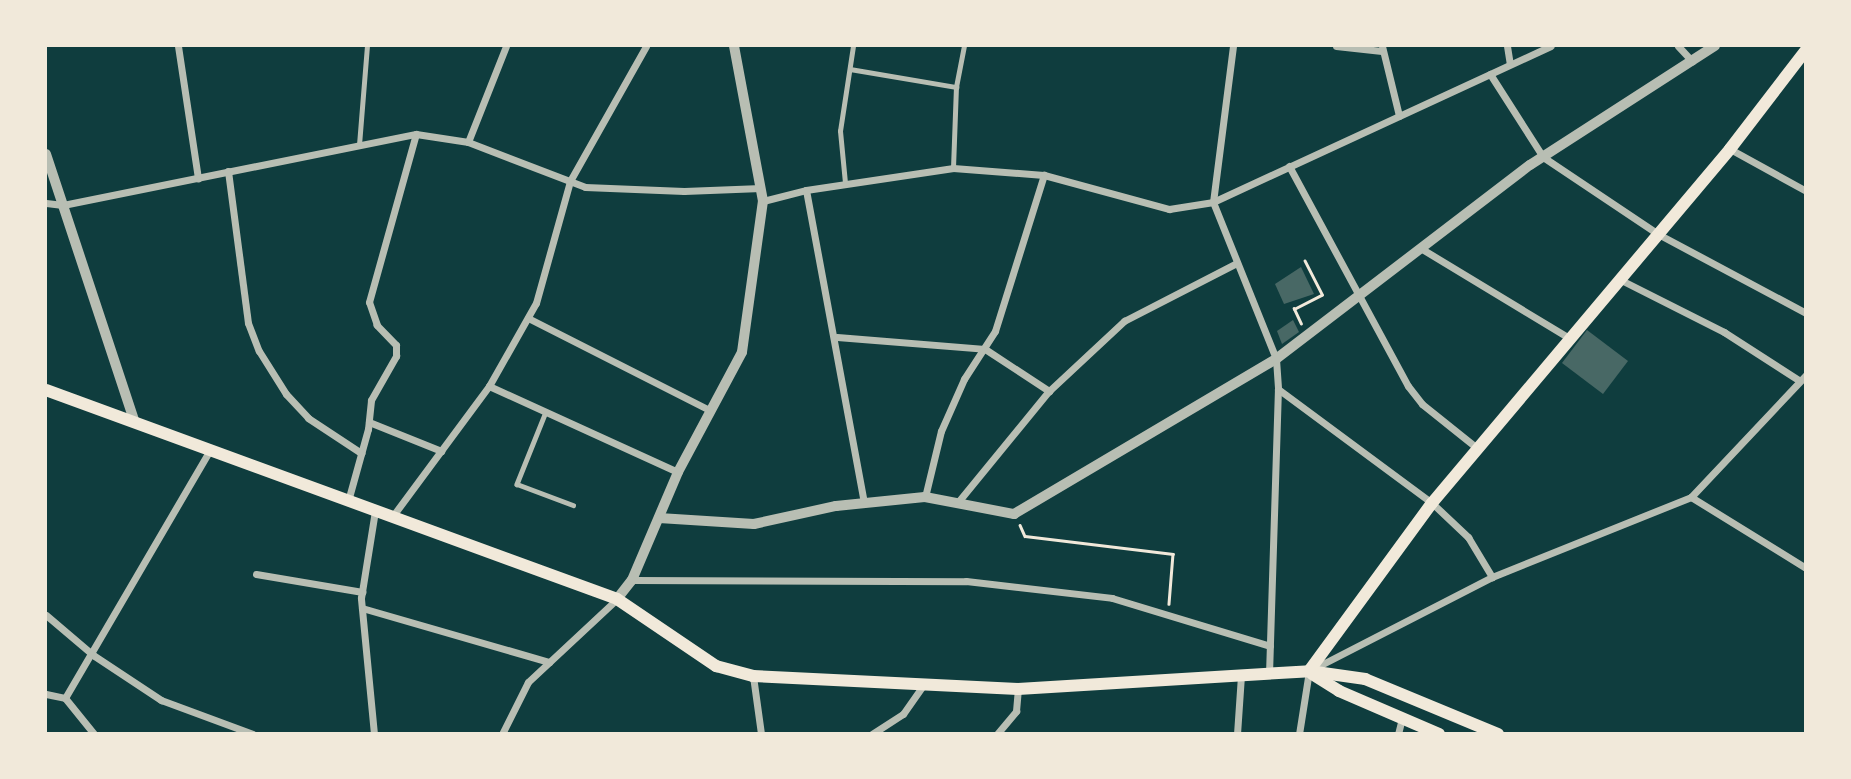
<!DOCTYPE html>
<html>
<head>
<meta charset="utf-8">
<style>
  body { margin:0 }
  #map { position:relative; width:1851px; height:779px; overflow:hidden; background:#0f3d3e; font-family:Jost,sans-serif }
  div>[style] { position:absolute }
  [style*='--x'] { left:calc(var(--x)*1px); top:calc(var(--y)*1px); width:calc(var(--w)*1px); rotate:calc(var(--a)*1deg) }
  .building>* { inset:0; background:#486865 }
  .path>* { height:2.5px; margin:-1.25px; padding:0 1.25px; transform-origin:1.25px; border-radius:1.25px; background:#f1e9da }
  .service>* { height:4.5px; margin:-2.25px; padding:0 2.25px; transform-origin:2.25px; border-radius:2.25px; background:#b8beb3 }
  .minor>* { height:7px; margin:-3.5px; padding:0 3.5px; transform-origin:3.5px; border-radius:3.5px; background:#b8beb3 }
  .tertiary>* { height:10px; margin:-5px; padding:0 5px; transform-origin:5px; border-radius:5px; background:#b8beb3 }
  .secondary>* { height:12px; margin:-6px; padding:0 6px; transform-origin:6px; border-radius:6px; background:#f1e9da }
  span { translate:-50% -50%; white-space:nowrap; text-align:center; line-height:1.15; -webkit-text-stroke:7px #f1e9da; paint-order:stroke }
  .frame { position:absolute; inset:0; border:47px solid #f1e9da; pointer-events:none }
</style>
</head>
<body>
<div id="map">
  <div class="building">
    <div style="clip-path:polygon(1301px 267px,1314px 294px,1284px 304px,1275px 284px)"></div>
    <div style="clip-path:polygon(1293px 320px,1299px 332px,1282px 344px,1277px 331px)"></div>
    <div style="clip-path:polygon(1587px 330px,1628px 361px,1603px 394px,1562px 363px)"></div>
  </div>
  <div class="path">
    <div style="--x:1301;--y:324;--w:17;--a:-115"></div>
    <div style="--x:1294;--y:309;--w:31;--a:-27"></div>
    <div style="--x:1322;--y:295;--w:38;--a:-117"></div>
    <div style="--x:1020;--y:525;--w:12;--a:66"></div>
    <div style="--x:1025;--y:536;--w:149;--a:6.9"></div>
    <div style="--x:1173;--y:554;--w:50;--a:94.6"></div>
  </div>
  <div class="service">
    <div style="--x:850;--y:69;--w:108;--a:9.6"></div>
    <div style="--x:359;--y:145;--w:99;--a:-85.4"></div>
    <div style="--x:953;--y:168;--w:81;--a:-87.9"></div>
    <div style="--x:956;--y:87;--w:42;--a:-79"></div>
    <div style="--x:845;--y:183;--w:52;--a:-95.5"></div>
    <div style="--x:840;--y:131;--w:86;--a:-81.3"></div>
    <div style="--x:546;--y:412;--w:78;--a:111.9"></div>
    <div style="--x:517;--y:484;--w:60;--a:20.6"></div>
  </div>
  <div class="minor">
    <div style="--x:178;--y:46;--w:134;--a:81.4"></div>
    <div style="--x:1233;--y:46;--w:157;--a:97.3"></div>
    <div style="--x:1213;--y:202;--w:169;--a:68.1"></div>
    <div style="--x:1276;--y:359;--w:30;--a:86"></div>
    <div style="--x:1278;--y:389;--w:192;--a:36.5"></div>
    <div style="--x:1432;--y:503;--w:50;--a:43.4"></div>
    <div style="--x:1468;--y:537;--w:47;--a:59"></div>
    <div style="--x:1336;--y:46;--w:46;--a:6.2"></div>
    <div style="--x:1382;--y:46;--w:72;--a:76.3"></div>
    <div style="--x:1507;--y:46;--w:18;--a:81"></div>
    <div style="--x:1678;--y:46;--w:21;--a:47"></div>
    <div style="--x:1490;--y:74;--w:98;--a:57.4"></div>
    <div style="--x:1543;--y:157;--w:138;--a:33.8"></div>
    <div style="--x:1658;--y:234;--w:168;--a:28.1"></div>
    <div style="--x:468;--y:142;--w:103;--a:-68.4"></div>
    <div style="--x:1730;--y:149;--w:87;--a:28.9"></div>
    <div style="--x:1289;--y:166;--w:250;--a:61.6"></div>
    <div style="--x:1408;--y:386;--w:23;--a:52"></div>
    <div style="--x:1422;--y:404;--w:70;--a:38.7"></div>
    <div style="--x:228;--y:171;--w:153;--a:82.5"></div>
    <div style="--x:248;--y:323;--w:30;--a:69"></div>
    <div style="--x:259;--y:351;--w:51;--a:57.9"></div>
    <div style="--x:286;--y:394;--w:33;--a:47"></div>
    <div style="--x:308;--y:418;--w:64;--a:33.4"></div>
    <div style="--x:806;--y:190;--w:318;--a:79.5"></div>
    <div style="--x:763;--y:201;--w:44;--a:-14.3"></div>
    <div style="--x:806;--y:190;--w:149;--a:-8.5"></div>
    <div style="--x:953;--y:168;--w:91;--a:4.4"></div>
    <div style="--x:1044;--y:175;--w:130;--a:15.2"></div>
    <div style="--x:1169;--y:209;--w:45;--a:-9"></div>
    <div style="--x:1213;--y:202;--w:372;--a:-24.8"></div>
    <div style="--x:46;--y:203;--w:17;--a:7"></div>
    <div style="--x:63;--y:205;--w:360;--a:-11.4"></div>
    <div style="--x:416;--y:134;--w:53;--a:8.7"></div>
    <div style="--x:468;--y:142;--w:125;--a:21"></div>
    <div style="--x:585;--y:187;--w:99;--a:2.3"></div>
    <div style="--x:684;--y:191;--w:77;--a:-2.2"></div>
    <div style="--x:1422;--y:249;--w:172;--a:31.2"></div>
    <div style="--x:1619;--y:279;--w:118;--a:26.8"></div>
    <div style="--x:1724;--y:332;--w:90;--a:32.8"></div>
    <div style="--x:528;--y:318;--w:205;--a:26.9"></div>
    <div style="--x:837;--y:337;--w:148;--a:4.6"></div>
    <div style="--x:985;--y:349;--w:77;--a:33.3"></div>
    <div style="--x:489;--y:386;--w:208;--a:24.5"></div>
    <div style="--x:369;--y:422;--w:78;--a:21.9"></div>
    <div style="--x:925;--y:497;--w:68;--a:-76.4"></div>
    <div style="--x:941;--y:431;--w:57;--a:-66.1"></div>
    <div style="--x:964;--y:379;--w:57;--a:-57.1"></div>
    <div style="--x:995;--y:331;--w:164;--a:-72.6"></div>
    <div style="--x:1691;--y:497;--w:135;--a:31.7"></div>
    <div style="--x:348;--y:501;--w:75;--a:-74.5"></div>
    <div style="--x:368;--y:429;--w:29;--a:-84"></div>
    <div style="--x:371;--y:400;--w:51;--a:-60.4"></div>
    <div style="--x:396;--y:356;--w:11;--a:-90"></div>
    <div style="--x:396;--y:345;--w:28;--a:-134"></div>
    <div style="--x:377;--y:325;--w:24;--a:-109"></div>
    <div style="--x:369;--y:302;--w:174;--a:-74.4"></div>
    <div style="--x:958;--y:502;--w:144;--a:-50.7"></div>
    <div style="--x:1049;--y:391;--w:103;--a:-43"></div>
    <div style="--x:1124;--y:321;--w:127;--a:-27.2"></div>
    <div style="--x:392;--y:517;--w:163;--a:-53.5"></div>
    <div style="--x:489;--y:386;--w:95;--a:-60.5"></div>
    <div style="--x:536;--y:303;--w:127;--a:-74.4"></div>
    <div style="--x:570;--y:181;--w:155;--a:-60.6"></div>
    <div style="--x:256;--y:574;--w:108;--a:9.6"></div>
    <div style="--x:632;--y:580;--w:334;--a:0.2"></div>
    <div style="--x:966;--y:581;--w:147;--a:6.6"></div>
    <div style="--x:1112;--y:598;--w:165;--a:16.9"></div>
    <div style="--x:362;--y:608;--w:195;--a:16.1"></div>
    <div style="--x:46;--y:615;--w:62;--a:40.4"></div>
    <div style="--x:93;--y:655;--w:82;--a:33.5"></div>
    <div style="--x:161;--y:700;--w:98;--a:20.3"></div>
    <div style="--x:1269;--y:674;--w:285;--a:-88.2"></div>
    <div style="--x:753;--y:676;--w:59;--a:82.1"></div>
    <div style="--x:46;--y:694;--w:19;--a:12"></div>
    <div style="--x:65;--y:698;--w:46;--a:51.1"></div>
    <div style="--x:65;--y:698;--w:287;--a:-59.7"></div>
    <div style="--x:374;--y:734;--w:137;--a:-95.5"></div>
    <div style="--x:361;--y:598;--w:88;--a:-80.9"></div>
    <div style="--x:502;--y:734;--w:58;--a:-63.4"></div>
    <div style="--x:528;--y:682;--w:122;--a:-43"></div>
    <div style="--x:872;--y:734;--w:37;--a:-33"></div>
    <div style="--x:903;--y:714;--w:37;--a:-55"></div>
    <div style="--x:997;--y:734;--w:30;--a:-50"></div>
    <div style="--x:1016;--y:711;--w:22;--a:-85"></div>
    <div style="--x:1237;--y:734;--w:59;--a:-86.1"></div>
    <div style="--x:1299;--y:734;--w:64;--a:-81"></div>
    <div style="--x:1309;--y:671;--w:206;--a:-27.2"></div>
    <div style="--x:1492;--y:577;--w:214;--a:-21.9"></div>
    <div style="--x:1691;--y:497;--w:168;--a:-46.7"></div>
    <div style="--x:1398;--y:734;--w:16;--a:-76"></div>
  </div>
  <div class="tertiary">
    <div style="--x:46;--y:154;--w:283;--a:71.7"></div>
    <div style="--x:659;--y:518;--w:95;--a:3.6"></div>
    <div style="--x:754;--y:524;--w:84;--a:-12.4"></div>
    <div style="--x:836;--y:506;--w:89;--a:-5.8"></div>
    <div style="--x:925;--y:497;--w:91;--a:10.8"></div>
    <div style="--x:1014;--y:514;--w:304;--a:-30.6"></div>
    <div style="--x:1276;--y:359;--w:320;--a:-37.4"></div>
    <div style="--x:1530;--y:165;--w:220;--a:-32.8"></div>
    <div style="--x:617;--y:599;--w:24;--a:-52"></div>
    <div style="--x:632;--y:580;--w:117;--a:-66.9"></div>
    <div style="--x:678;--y:472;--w:136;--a:-61.9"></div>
    <div style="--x:742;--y:352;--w:152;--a:-82.1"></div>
    <div style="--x:763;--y:201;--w:158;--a:-100.6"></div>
  </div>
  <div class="secondary">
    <div style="--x:46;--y:390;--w:608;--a:20.1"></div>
    <div style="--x:617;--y:599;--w:120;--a:34.1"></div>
    <div style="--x:716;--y:666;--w:38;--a:15"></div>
    <div style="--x:753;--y:676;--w:265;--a:2.8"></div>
    <div style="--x:1018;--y:689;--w:292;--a:-3.5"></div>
    <div style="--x:1309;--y:671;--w:57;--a:8.1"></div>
    <div style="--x:1365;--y:679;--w:144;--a:22.5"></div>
    <div style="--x:1309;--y:671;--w:208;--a:-53.8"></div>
    <div style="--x:1432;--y:503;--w:463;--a:-49.9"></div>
    <div style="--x:1730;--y:149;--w:125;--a:-52.5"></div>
    <div style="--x:1312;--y:674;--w:32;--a:32"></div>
    <div style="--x:1339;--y:691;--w:109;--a:23.3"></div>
  </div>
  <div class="frame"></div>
</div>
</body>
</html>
